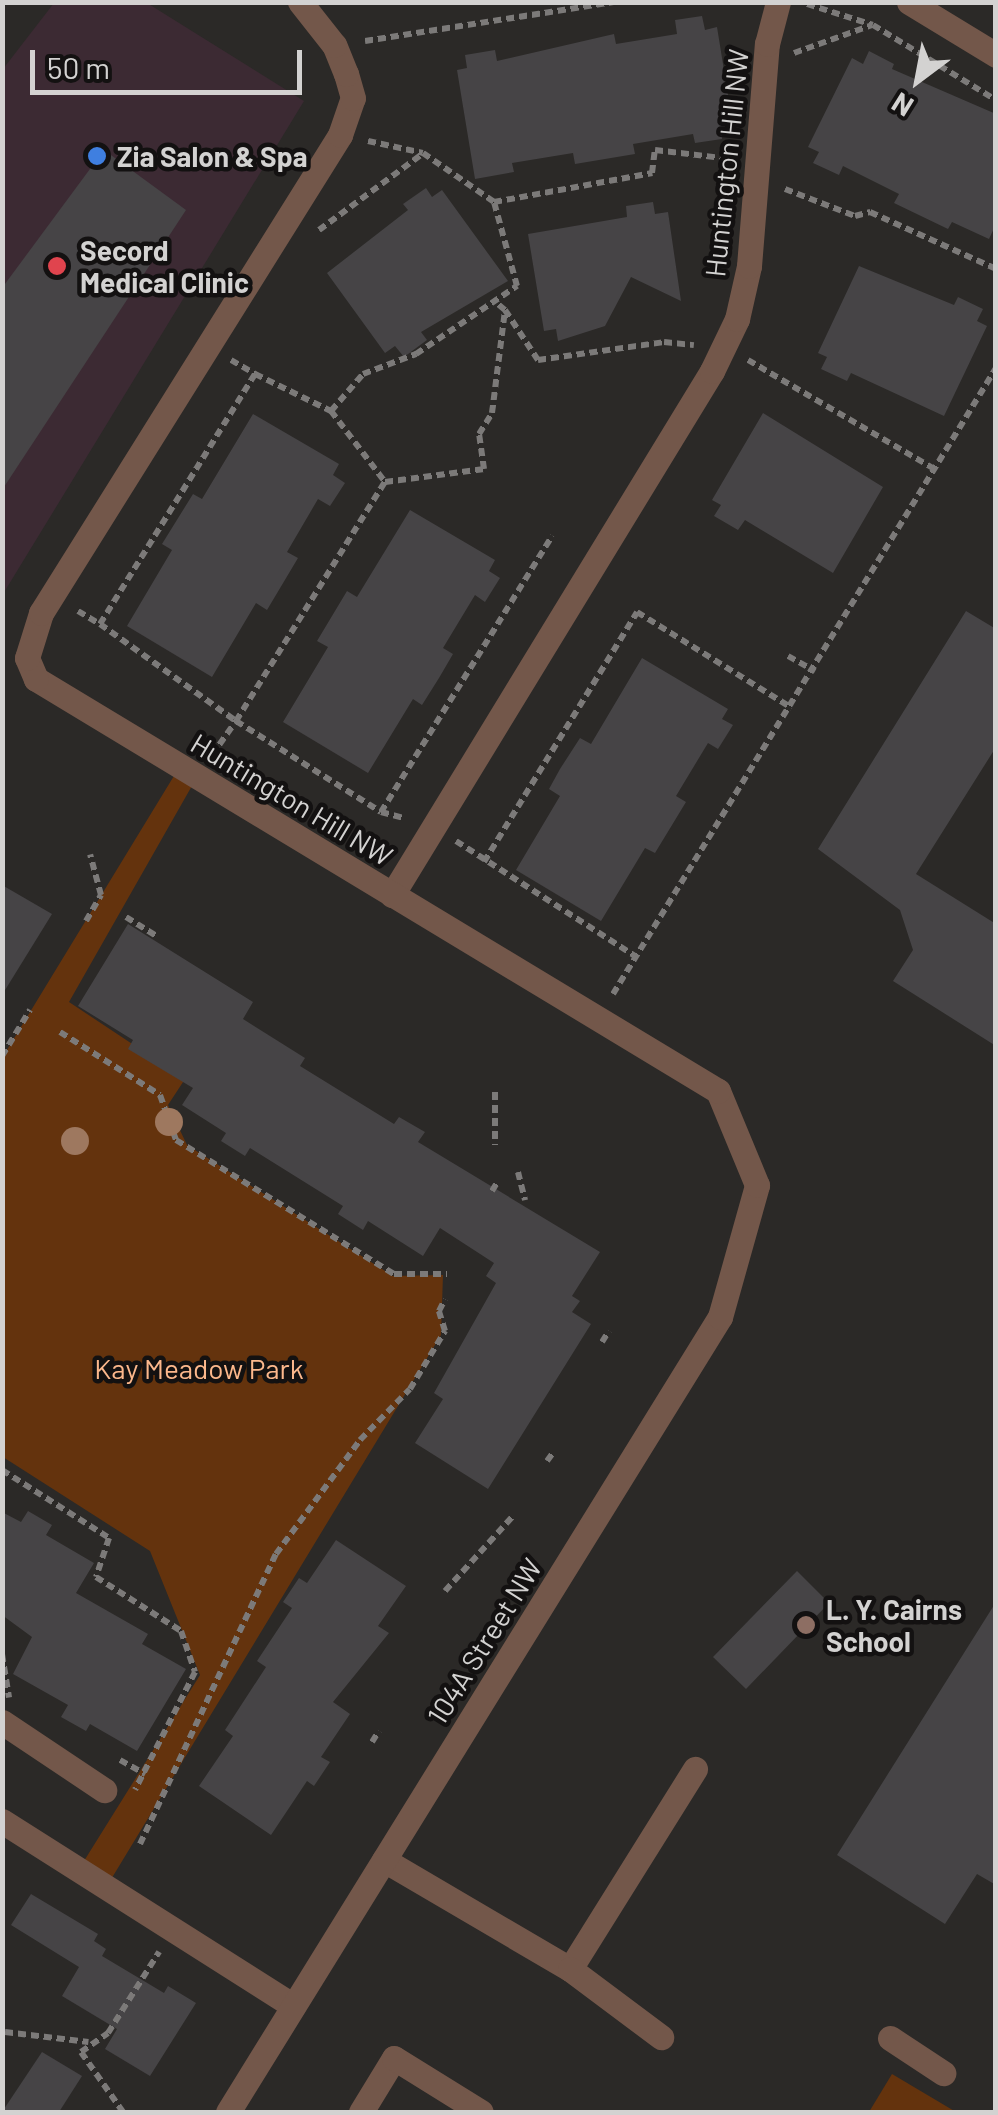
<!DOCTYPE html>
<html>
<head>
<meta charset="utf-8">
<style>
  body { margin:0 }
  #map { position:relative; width:998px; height:2115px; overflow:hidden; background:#2b2927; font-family:Barlow,sans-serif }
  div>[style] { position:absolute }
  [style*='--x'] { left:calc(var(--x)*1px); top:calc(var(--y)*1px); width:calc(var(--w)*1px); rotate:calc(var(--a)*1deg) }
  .commercial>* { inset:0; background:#3c2a33 }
  .green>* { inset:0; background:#64330d }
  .building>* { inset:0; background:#464446 }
  .path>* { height:6px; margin-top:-3px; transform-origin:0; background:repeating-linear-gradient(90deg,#7c7a79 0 8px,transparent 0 13px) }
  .minor>* { height:25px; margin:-12.5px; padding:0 12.5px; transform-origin:12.5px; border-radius:12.5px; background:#73574a }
  .trees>* { width:28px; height:28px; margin:-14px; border-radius:50%; background:#9e785f }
  .dots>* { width:28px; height:28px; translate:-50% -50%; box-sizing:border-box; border:5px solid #131111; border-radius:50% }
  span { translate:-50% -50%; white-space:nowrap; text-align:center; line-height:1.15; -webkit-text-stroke:9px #131111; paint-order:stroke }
  .poi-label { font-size:28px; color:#d3d2d1; font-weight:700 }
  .left { translate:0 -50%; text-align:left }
  .street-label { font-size:28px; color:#d3d2d1 }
  .park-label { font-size:28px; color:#fcb88c }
  .frame { position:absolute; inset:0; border:5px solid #d3d2d1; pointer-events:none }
  .north { position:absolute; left:868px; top:30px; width:100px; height:100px; -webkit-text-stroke:8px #131111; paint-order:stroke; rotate:212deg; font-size:28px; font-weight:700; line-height:40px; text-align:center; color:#d3d2d1 }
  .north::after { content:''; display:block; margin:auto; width:35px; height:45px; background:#d3d2d1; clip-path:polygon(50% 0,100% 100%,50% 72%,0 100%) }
  .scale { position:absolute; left:30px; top:50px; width:272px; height:45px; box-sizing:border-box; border:5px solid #d3d2d1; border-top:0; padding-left:12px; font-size:30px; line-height:35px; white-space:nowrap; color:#d3d2d1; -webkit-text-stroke:8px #131111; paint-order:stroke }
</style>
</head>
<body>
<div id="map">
  <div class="commercial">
    <div style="clip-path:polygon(54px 3px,147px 3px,304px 101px,3px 594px,3px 69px)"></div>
  </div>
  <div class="green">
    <div style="clip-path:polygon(180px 766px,197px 777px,69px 1002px,185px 1079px,168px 1105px,187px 1145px,393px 1276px,443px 1275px,441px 1335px,107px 1886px,79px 1869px,200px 1675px,150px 1551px,3px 1457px,2px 1058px)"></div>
    <div style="clip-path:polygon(892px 2074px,956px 2112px,869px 2112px)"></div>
  </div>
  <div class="building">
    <div style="clip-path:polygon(702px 16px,705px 30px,717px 27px,733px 126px,721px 128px,722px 139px,695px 143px,693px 134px,633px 144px,635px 154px,575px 164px,573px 153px,512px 163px,514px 172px,475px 179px,457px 70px,467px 68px,465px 55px,495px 50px,497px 61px,614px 34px,616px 44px,677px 34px,675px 20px)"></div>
    <div style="clip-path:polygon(869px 51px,894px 64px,892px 69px,996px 114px,996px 224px,989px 239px,952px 222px,948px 229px,894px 203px,899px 194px,843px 166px,839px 175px,813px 163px,819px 152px,808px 147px,852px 58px,863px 64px)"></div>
    <div style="clip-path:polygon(104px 150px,186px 210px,2px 490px,2px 288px)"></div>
    <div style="clip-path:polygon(426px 188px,432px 197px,442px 190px,508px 281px,421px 332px,427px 340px,404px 357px,395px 346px,385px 353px,327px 273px,408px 210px,403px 204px)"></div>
    <div style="clip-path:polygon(653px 202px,655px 214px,668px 212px,681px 301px,631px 277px,605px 326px,558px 341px,556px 329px,544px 331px,528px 234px,627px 217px,626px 206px)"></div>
    <div style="clip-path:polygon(859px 266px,954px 305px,958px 297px,983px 309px,977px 321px,987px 326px,944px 416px,851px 373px,847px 381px,821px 369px,827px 357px,818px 353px)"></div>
    <div style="clip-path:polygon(763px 413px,883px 487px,833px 573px,745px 520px,738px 530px,714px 516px,721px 505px,712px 500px)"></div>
    <div style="clip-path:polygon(253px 414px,339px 464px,333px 475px,345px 483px,330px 506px,318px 499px,287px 552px,298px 558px,267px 610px,256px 603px,212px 677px,127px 626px,172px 550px,162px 544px,193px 494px,202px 499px)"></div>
    <div style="clip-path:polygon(410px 510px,495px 560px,489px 571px,500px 578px,485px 602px,475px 595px,443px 648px,453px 654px,439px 678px,422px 705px,413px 699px,368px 773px,283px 722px,328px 647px,317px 641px,347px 591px,357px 597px)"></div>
    <div style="clip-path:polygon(966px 611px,996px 629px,996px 747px,916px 874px,996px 924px,996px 1046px,893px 981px,913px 950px,900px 910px,818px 849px)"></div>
    <div style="clip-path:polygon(642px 658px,728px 709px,722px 719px,733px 725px,718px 749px,708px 743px,676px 796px,686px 802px,655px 853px,645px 848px,601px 921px,516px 870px,560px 796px,549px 789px,560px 769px,580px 738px,591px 744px)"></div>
    <div style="clip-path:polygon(2px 885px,52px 914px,2px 995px)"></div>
    <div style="clip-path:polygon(128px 924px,253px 1002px,243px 1019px,305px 1058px,300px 1066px,394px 1124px,399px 1117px,425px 1132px,418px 1142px,600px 1252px,572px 1296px,580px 1301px,572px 1312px,591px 1324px,488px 1489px,415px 1443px,443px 1399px,434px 1393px,496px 1283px,486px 1276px,494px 1263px,440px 1228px,423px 1256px,368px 1221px,363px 1230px,338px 1214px,343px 1206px,250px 1148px,245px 1156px,221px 1141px,226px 1133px,182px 1105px,193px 1088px,128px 1049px,133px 1040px,78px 1006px)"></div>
    <div style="clip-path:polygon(28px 1511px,52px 1525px,46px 1535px,94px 1563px,76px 1593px,148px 1634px,142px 1644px,186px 1669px,137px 1751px,90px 1724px,86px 1731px,61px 1717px,68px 1705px,13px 1674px,32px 1637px,2px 1615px,2px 1512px,21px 1522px)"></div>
    <div style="clip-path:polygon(336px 1540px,406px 1586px,378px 1626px,389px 1633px,333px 1702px,350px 1714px,321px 1757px,330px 1762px,314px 1786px,307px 1781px,271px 1835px,199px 1786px,233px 1736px,225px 1730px,266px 1667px,257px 1661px,292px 1608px,283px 1602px,299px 1578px,307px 1583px)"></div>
    <div style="clip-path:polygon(797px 1571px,829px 1603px,746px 1689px,713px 1657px)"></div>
    <div style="clip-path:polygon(996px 1602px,996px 1885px,977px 1874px,945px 1924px,837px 1855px)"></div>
    <div style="clip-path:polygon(31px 1894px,98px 1934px,94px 1941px,106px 1949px,102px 1956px,164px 1993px,168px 1986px,196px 2003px,150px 2076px,105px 2049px,117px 2029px,62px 1996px,79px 1967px,11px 1925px)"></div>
    <div style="clip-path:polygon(42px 2052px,82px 2076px,59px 2112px,2px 2112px)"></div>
  </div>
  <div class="path">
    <div style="--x:807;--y:4;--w:69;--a:17.7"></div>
    <div style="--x:873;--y:25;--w:144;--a:31.4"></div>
    <div style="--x:365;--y:41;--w:253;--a:-8.9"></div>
    <div style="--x:794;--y:53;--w:83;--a:-19.7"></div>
    <div style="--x:368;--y:141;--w:56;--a:12.3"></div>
    <div style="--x:423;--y:153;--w:86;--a:34.6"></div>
    <div style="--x:494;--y:202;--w:161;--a:-10.4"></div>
    <div style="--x:652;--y:173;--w:23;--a:-83"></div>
    <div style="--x:655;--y:150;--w:77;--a:6.8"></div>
    <div style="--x:785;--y:189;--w:75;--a:21.1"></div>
    <div style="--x:855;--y:216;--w:16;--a:-15"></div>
    <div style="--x:870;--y:212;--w:138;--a:24.3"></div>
    <div style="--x:319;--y:230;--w:128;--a:-36.4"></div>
    <div style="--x:505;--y:310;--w:60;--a:56.6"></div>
    <div style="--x:538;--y:360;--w:127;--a:-8.1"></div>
    <div style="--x:664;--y:342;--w:30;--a:6"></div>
    <div style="--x:231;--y:360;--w:28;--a:30"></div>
    <div style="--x:748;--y:360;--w:214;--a:30.3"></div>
    <div style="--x:331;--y:411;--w:49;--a:-49.1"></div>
    <div style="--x:363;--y:374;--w:57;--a:-20.7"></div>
    <div style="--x:416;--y:354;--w:122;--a:-34"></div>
    <div style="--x:517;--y:286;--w:87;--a:-105.3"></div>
    <div style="--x:385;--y:482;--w:100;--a:-7.5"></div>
    <div style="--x:484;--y:469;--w:35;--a:-98"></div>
    <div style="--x:479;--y:434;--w:25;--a:-58"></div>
    <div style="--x:492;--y:413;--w:104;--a:-82.8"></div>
    <div style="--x:505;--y:310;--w:16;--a:-140"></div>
    <div style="--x:78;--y:611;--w:26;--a:31"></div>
    <div style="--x:100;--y:624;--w:294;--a:-58.2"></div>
    <div style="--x:255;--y:374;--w:85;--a:26"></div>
    <div style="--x:331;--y:411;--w:89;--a:52.7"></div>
    <div style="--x:100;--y:624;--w:167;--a:35.5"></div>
    <div style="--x:236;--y:721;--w:282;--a:-58.1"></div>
    <div style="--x:788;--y:656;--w:31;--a:29"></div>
    <div style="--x:212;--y:755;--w:42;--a:-54.8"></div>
    <div style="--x:236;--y:721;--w:171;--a:32.1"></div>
    <div style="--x:381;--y:812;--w:24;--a:15"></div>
    <div style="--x:381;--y:812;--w:325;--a:-58.2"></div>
    <div style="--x:456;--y:841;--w:215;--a:32.7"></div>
    <div style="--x:484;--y:862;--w:293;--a:-58.5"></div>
    <div style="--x:637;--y:612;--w:182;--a:31.8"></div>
    <div style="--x:126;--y:917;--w:38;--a:32"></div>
    <div style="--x:86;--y:921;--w:30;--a:-60"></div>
    <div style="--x:101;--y:895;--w:42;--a:-105"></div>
    <div style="--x:613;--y:994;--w:734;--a:-58.54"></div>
    <div style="--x:60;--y:1032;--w:118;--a:32.2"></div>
    <div style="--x:160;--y:1095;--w:48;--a:70.4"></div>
    <div style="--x:176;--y:1140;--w:256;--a:31.6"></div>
    <div style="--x:394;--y:1274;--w:53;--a:0"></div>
    <div style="--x:2;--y:1056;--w:54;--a:-58.7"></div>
    <div style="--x:495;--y:1092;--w:53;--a:90"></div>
    <div style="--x:518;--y:1172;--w:29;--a:76"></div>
    <div style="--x:492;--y:1191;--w:12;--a:-59"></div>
    <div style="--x:602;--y:1342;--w:13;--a:-58"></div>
    <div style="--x:547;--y:1461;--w:9;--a:-54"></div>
    <div style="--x:2;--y:1470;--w:127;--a:32.4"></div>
    <div style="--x:109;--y:1538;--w:41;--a:108.4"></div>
    <div style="--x:96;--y:1577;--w:101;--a:32.4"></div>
    <div style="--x:181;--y:1631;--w:43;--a:71.1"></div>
    <div style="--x:195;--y:1672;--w:132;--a:117"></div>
    <div style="--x:445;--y:1591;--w:103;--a:-47.8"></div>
    <div style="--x:2;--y:1654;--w:44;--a:80.8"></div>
    <div style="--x:372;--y:1742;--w:13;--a:-58"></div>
    <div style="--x:120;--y:1760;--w:29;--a:29"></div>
    <div style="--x:140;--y:1844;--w:320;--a:-64.9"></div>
    <div style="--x:276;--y:1554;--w:142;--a:-53.6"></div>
    <div style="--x:360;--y:1440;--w:71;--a:-45.6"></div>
    <div style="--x:410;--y:1389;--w:68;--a:-58.9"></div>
    <div style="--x:445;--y:1331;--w:21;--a:-107"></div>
    <div style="--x:439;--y:1311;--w:13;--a:-63"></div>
    <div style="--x:5;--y:2032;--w:84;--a:6.9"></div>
    <div style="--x:123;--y:2112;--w:73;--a:-125"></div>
    <div style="--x:81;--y:2052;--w:33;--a:-35"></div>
    <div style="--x:108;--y:2033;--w:96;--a:-57.8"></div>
  </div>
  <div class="minor">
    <div style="--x:909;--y:2;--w:102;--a:31.3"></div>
    <div style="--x:392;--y:895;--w:614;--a:-58.59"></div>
    <div style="--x:712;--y:371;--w:58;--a:-64.3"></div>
    <div style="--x:737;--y:319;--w:54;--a:-77.2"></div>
    <div style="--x:749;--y:266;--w:223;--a:-85.4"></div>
    <div style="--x:767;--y:44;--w:43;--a:-75.3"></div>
    <div style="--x:2;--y:1722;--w:123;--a:33.7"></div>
    <div style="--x:2;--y:1821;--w:345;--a:32.4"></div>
    <div style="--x:384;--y:1860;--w:216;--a:30.4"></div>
    <div style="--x:570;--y:1969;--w:236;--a:-58"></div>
    <div style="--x:570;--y:1969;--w:114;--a:36.8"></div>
    <div style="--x:890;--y:2038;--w:64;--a:33.4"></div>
    <div style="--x:228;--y:2112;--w:935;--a:-58.25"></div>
    <div style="--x:720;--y:1317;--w:137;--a:-74.3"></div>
    <div style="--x:757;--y:1185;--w:102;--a:-112.5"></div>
    <div style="--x:718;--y:1091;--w:797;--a:-148.86"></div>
    <div style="--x:36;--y:679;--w:23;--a:-113"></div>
    <div style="--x:27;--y:658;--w:47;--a:-72.7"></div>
    <div style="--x:41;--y:613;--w:564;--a:-57.97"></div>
    <div style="--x:340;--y:135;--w:39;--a:-71"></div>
    <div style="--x:353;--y:98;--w:25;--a:-106"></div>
    <div style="--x:346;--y:74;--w:31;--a:-112"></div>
    <div style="--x:334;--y:45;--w:55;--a:-128.3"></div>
    <div style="--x:361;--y:2112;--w:63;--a:-58.6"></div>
    <div style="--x:394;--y:2058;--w:102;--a:31.8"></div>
  </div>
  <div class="trees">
    <div style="left:169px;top:1122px"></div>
    <div style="left:75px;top:1141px"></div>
  </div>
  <div class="dots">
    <div style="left:97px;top:156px;background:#3f7fe0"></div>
    <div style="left:57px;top:266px;background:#e0444e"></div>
    <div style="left:806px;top:1625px;background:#8d6e63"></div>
  </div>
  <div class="poi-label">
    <span class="left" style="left:117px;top:156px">Zia Salon &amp; Spa</span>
    <span class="left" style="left:80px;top:266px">Secord<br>Medical Clinic</span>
    <span class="left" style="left:826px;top:1625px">L. Y. Cairns<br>School</span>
  </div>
  <div class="street-label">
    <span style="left:726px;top:163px;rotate:-84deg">Huntington Hill NW</span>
    <span style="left:292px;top:799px;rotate:31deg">Huntington Hill NW</span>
    <span style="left:484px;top:1641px;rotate:-58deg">104A Street NW</span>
  </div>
  <div class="park-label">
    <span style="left:199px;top:1368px">Kay Meadow Park</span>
  </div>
  <div class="frame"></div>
  <div class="north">N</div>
  <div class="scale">50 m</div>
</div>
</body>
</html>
